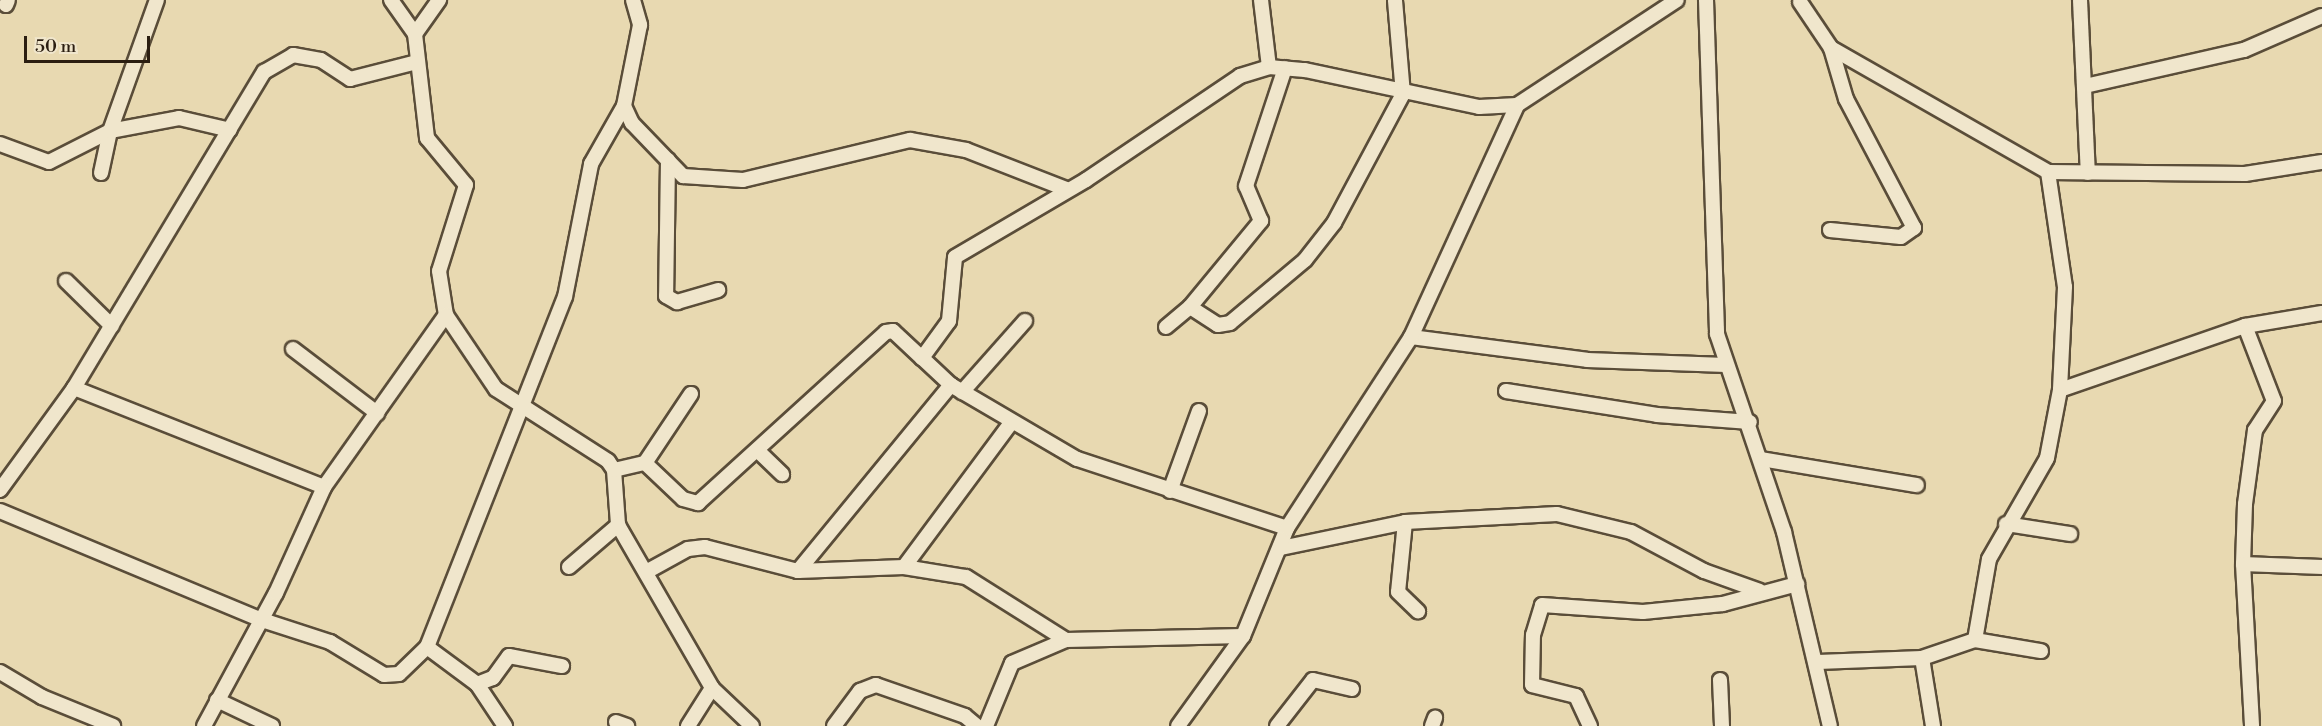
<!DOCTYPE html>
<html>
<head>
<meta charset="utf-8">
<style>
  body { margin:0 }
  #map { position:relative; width:2322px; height:726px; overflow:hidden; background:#e8d9b1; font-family:"Libre Bodoni",serif }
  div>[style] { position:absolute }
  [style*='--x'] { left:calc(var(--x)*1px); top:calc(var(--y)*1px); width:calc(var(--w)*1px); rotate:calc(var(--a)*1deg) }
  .roads { filter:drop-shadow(2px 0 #5a4d39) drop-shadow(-2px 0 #5a4d39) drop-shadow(0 2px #5a4d39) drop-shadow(0 -2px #5a4d39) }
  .minor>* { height:14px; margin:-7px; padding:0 7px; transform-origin:7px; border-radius:7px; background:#f0e6cc }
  span { translate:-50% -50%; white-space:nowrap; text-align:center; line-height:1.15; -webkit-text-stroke:4.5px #f0e6cc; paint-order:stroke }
  .scale { position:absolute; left:24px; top:36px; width:126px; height:27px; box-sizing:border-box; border:3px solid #2b1e11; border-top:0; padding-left:8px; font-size:18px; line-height:21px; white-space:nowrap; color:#2b1e11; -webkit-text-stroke:4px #f0e6cc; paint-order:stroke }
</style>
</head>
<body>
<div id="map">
  <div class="roads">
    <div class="minor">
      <div style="--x:391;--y:0;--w:42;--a:54.8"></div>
      <div style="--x:415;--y:34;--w:105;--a:83.4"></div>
      <div style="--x:427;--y:138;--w:61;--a:50.3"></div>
      <div style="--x:466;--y:185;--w:90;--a:107.4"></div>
      <div style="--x:439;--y:271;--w:45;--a:81"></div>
      <div style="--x:446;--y:315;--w:89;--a:56"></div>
      <div style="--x:496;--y:389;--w:133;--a:32.7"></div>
      <div style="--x:608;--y:461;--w:11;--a:56"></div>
      <div style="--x:614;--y:470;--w:55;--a:85.8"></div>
      <div style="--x:618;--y:525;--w:188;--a:60"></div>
      <div style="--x:712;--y:688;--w:55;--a:43.5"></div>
      <div style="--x:633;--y:0;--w:26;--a:74"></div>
      <div style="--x:640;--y:25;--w:83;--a:101.2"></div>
      <div style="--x:624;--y:106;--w:19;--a:65"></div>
      <div style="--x:632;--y:123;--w:74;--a:46.1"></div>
      <div style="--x:683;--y:176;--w:60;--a:3.8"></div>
      <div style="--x:743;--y:180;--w:172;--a:-13.5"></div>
      <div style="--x:910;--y:140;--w:57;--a:10.1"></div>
      <div style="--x:966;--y:150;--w:107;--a:21.3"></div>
      <div style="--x:1261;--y:0;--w:67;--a:83.2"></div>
      <div style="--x:1706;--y:0;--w:334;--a:88.1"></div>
      <div style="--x:1717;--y:334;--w:209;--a:71.3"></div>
      <div style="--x:1784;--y:532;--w:199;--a:76.7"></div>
      <div style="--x:2080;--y:0;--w:173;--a:87.4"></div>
      <div style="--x:1800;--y:2;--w:55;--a:56"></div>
      <div style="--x:1831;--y:48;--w:250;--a:29.7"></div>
      <div style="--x:2048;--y:172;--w:197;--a:0.6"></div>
      <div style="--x:2245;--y:174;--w:78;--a:-8.9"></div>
      <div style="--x:6;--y:5;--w:5;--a:-68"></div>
      <div style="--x:415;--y:34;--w:42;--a:-54.8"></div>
      <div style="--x:2085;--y:86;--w:163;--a:-12.8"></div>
      <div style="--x:2244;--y:50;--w:85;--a:-23.6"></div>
      <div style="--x:0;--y:144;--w:52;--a:20.2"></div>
      <div style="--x:49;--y:162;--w:68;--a:-26.9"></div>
      <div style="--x:110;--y:131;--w:139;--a:-70.3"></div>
      <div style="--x:668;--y:160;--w:136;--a:90.8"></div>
      <div style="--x:666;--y:296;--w:13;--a:29"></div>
      <div style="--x:677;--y:302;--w:43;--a:-16.3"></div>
      <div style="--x:2048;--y:172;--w:116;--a:81.6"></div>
      <div style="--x:2065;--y:287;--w:103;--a:92.8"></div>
      <div style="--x:2060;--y:390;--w:196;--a:-19.1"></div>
      <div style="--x:2245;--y:326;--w:78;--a:-9.6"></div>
      <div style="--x:101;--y:173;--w:43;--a:-77.9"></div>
      <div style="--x:110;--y:131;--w:70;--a:-10.7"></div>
      <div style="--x:179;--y:118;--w:52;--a:13.2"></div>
      <div style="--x:1830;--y:230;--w:71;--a:5.6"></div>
      <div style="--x:1901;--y:237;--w:16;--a:-35"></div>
      <div style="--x:1914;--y:228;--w:146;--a:-117.8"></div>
      <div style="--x:1846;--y:99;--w:53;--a:-106.4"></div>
      <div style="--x:66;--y:281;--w:64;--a:44.4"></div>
      <div style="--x:1190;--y:307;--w:33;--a:33"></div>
      <div style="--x:1218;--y:325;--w:12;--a:-9"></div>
      <div style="--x:1230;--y:323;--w:98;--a:-40"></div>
      <div style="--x:1305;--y:260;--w:47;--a:-51.9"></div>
      <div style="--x:1334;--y:223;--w:146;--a:-61.9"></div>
      <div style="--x:1403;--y:94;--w:94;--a:-94.9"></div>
      <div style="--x:2245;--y:326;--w:80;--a:68.9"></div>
      <div style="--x:2274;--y:401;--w:35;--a:123"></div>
      <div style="--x:2255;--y:430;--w:75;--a:97.7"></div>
      <div style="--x:2245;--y:504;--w:60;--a:91.9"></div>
      <div style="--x:2243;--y:564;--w:162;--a:86.8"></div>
      <div style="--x:1166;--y:327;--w:31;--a:-40"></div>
      <div style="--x:1190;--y:307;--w:112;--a:-50.5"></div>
      <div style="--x:1261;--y:221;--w:38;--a:-113"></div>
      <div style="--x:1246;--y:186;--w:124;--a:-71.7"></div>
      <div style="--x:1411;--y:337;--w:177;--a:7.4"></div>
      <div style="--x:1587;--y:360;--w:139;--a:2.1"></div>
      <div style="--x:293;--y:349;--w:106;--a:37.3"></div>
      <div style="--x:74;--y:388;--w:269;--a:21.6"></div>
      <div style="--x:324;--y:487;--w:211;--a:-54.7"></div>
      <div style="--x:1506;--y:391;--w:153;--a:9"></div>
      <div style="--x:1657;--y:415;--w:93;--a:4.3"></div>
      <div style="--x:962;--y:392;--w:95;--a:-48.4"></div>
      <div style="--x:757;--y:450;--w:35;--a:44"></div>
      <div style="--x:1761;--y:459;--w:158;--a:9.5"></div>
      <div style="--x:645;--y:463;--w:52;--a:43.5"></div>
      <div style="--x:683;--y:499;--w:16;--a:15"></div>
      <div style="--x:698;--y:503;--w:254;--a:-42.3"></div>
      <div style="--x:886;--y:332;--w:7;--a:-8"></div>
      <div style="--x:893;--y:331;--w:40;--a:43"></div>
      <div style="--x:614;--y:470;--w:32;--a:-13"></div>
      <div style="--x:645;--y:463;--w:83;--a:-56.3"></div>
      <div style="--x:0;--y:490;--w:126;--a:-54"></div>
      <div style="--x:74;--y:388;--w:369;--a:-59"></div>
      <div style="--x:264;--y:72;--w:34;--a:-30"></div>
      <div style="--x:293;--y:55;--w:28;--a:10"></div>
      <div style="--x:321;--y:60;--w:35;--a:33"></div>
      <div style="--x:350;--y:79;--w:69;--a:-14.2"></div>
      <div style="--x:1170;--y:491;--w:85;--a:-70.1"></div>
      <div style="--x:0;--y:511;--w:281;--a:22.6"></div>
      <div style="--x:259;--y:619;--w:75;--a:17.9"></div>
      <div style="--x:330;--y:642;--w:63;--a:31.4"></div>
      <div style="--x:384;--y:675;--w:15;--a:-4"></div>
      <div style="--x:399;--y:674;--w:39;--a:-44"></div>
      <div style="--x:1405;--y:522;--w:70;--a:95.7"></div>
      <div style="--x:1398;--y:592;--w:28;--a:44"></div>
      <div style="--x:2006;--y:524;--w:65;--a:8.9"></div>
      <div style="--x:1287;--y:528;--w:221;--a:-161.8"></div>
      <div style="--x:1077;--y:459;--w:146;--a:-149.6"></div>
      <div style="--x:951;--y:385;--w:40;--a:-137"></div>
      <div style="--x:922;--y:358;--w:46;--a:-53.9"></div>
      <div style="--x:949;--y:321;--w:64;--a:-84.6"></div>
      <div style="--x:955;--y:257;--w:152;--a:-30.4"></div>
      <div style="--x:1086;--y:180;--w:186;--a:-34"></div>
      <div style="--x:1240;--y:76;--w:30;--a:-17"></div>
      <div style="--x:1269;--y:67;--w:36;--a:5"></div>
      <div style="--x:1305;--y:70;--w:178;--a:12"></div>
      <div style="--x:1479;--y:107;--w:38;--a:-3"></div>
      <div style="--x:1517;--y:105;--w:191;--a:-33.3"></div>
      <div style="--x:1281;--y:548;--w:127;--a:-11.8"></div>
      <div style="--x:1405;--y:522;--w:152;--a:-3"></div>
      <div style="--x:1557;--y:514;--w:76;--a:13.7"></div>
      <div style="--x:1631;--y:532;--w:83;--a:28.1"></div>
      <div style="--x:1704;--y:571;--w:59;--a:19.7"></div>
      <div style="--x:2243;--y:564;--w:79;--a:2.2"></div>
      <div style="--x:569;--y:567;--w:65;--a:-40.6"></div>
      <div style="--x:904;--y:567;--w:179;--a:-53.4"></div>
      <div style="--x:798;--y:571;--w:241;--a:-50.6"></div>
      <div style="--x:646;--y:572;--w:48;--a:-28.7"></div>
      <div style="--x:688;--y:549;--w:17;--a:-7"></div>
      <div style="--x:705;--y:547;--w:96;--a:14.5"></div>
      <div style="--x:798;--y:571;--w:106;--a:-2.2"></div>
      <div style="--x:904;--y:567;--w:63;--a:9.2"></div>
      <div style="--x:966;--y:577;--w:118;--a:32.2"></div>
      <div style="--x:1066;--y:640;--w:177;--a:-1.3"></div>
      <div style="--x:1975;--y:640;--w:67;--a:9.5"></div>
      <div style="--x:1922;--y:658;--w:69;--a:80.8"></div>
      <div style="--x:1818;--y:662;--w:104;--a:-2.2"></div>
      <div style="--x:1922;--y:658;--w:56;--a:-18.8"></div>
      <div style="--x:1975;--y:640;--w:82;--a:-80.2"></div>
      <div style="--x:1989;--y:559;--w:116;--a:-60.1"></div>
      <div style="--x:2047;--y:458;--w:69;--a:-79.2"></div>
      <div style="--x:0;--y:672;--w:49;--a:30.8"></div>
      <div style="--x:42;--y:697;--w:77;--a:22.2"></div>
      <div style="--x:1720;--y:680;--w:46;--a:87.5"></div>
      <div style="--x:477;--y:684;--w:17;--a:-21"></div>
      <div style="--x:493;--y:678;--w:27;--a:-54"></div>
      <div style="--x:509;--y:656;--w:54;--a:10.7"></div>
      <div style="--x:217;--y:700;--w:61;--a:25.3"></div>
      <div style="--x:616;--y:722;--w:12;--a:20"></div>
      <div style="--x:204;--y:726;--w:151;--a:-61.6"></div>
      <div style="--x:276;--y:593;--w:116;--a:-65.6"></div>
      <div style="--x:505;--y:726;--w:50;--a:-123.7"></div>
      <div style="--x:477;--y:684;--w:62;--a:-143.5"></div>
      <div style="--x:427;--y:647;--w:376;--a:-68.5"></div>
      <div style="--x:565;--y:297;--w:136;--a:-78.9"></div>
      <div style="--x:591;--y:164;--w:67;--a:-60.4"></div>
      <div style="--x:688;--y:726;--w:45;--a:-57.7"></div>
      <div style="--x:834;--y:726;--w:44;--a:-53.4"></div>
      <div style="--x:860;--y:691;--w:17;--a:-21"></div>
      <div style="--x:876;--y:685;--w:94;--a:19.2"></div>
      <div style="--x:965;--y:716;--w:16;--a:40"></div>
      <div style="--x:986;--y:726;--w:68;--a:-67.6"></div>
      <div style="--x:1012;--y:663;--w:59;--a:-23.1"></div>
      <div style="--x:1178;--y:726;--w:111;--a:-54.2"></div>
      <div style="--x:1243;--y:636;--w:117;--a:-67.8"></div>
      <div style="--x:1287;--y:528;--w:228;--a:-57"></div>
      <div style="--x:1411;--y:337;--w:255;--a:-65.4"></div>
      <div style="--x:1277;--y:726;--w:58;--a:-52"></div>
      <div style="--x:1313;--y:680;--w:40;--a:13"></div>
      <div style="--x:1432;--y:726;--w:9;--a:-69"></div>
      <div style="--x:1590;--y:726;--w:33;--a:-115"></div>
      <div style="--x:1576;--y:696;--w:45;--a:-166"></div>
      <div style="--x:1532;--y:685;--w:50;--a:-88.9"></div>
      <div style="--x:1533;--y:635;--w:31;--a:-73"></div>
      <div style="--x:1542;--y:605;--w:101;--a:4"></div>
      <div style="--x:1643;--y:612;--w:80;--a:-5.7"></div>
      <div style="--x:1723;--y:604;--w:77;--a:-15.1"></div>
    </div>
  </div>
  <div class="scale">50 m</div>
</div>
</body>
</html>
